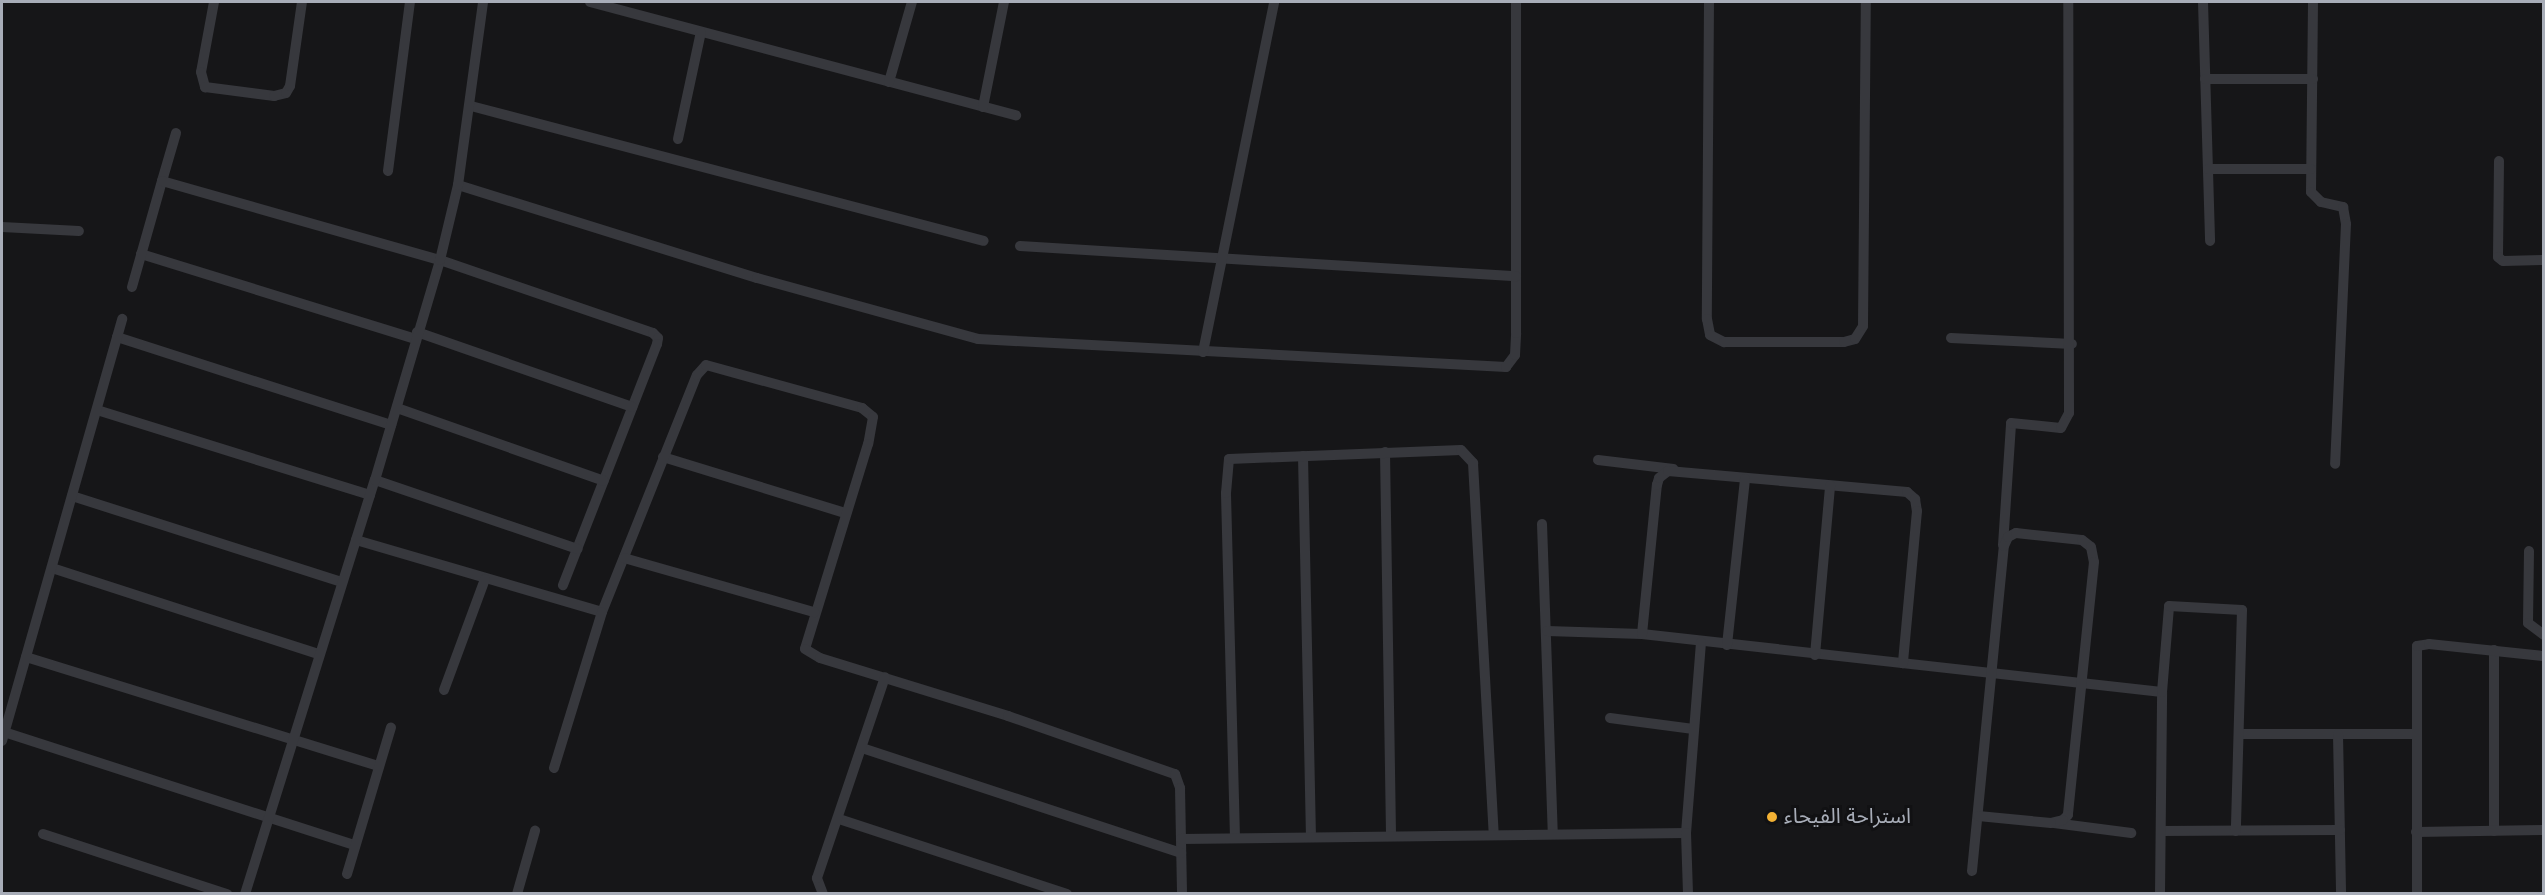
<!DOCTYPE html>
<html>
<head>
<meta charset="utf-8">
<style>
  body { margin:0 }
  #map { position:relative; width:2545px; height:895px; overflow:hidden; background:#161618; font-family:"Varela Round","Noto Sans Arabic",sans-serif }
  div>[style] { position:absolute }
  [style*='--x'] { left:calc(var(--x)*1px); top:calc(var(--y)*1px); width:calc(var(--w)*1px); rotate:calc(var(--a)*1deg) }
  .minor>* { height:10px; margin:-5px; padding:0 5px; transform-origin:5px; border-radius:5px; background:#37383d }
  .dots>* { width:16px; height:16px; translate:-50% -50%; box-sizing:border-box; border:3px solid #111113; border-radius:50% }
  span { translate:-50% -50%; white-space:nowrap; text-align:center; line-height:1.15; -webkit-text-stroke:6px #111113; paint-order:stroke }
  .poi-label { font-size:21px; color:#a8adb8 }
  .left { translate:0 -50%; text-align:left }
  .frame { position:absolute; inset:0; border:3px solid #a8adb8; pointer-events:none }
</style>
</head>
<body>
<div id="map">
  <div class="minor">
    <div style="--x:214;--y:2;--w:71;--a:100.5"></div>
    <div style="--x:201;--y:72;--w:16;--a:75"></div>
    <div style="--x:205;--y:87;--w:70;--a:7.4"></div>
    <div style="--x:274;--y:96;--w:12;--a:-14"></div>
    <div style="--x:286;--y:93;--w:8;--a:-60"></div>
    <div style="--x:290;--y:86;--w:85;--a:-81.9"></div>
    <div style="--x:590;--y:2;--w:441;--a:14.9"></div>
    <div style="--x:1709;--y:2;--w:317;--a:90.4"></div>
    <div style="--x:1707;--y:319;--w:16;--a:79"></div>
    <div style="--x:1710;--y:335;--w:16;--a:27"></div>
    <div style="--x:1724;--y:342;--w:120;--a:0"></div>
    <div style="--x:1844;--y:342;--w:11;--a:-15"></div>
    <div style="--x:1855;--y:339;--w:15;--a:-58"></div>
    <div style="--x:1863;--y:326;--w:324;--a:-89.5"></div>
    <div style="--x:2203;--y:2;--w:239;--a:88.3"></div>
    <div style="--x:2313;--y:2;--w:190;--a:90.6"></div>
    <div style="--x:2311;--y:192;--w:14;--a:45"></div>
    <div style="--x:2321;--y:202;--w:23;--a:13"></div>
    <div style="--x:2343;--y:207;--w:17;--a:80"></div>
    <div style="--x:2346;--y:224;--w:240;--a:92.6"></div>
    <div style="--x:2205;--y:79;--w:108;--a:0"></div>
    <div style="--x:889;--y:82;--w:83;--a:-74"></div>
    <div style="--x:471;--y:106;--w:530;--a:14.74"></div>
    <div style="--x:983;--y:107;--w:107;--a:-78.7"></div>
    <div style="--x:678;--y:139;--w:109;--a:-77.9"></div>
    <div style="--x:2499;--y:161;--w:96;--a:90.6"></div>
    <div style="--x:2498;--y:257;--w:6;--a:39"></div>
    <div style="--x:2503;--y:261;--w:41;--a:-1.4"></div>
    <div style="--x:2208;--y:169;--w:103;--a:0"></div>
    <div style="--x:388;--y:171;--w:170;--a:-82.6"></div>
    <div style="--x:162;--y:181;--w:50;--a:-73.7"></div>
    <div style="--x:458;--y:185;--w:313;--a:17.3"></div>
    <div style="--x:757;--y:278;--w:229;--a:15.4"></div>
    <div style="--x:978;--y:339;--w:529;--a:3.04"></div>
    <div style="--x:1506;--y:367;--w:15;--a:-53"></div>
    <div style="--x:1515;--y:355;--w:22;--a:-87"></div>
    <div style="--x:1516;--y:333;--w:331;--a:-90"></div>
    <div style="--x:2;--y:227;--w:77;--a:3"></div>
    <div style="--x:1020;--y:246;--w:497;--a:3.5"></div>
    <div style="--x:141;--y:254;--w:287;--a:17.2"></div>
    <div style="--x:132;--y:287;--w:110;--a:-74.2"></div>
    <div style="--x:162;--y:181;--w:289;--a:15.9"></div>
    <div style="--x:440;--y:260;--w:225;--a:18.9"></div>
    <div style="--x:653;--y:333;--w:7;--a:45"></div>
    <div style="--x:658;--y:338;--w:6;--a:99"></div>
    <div style="--x:657;--y:344;--w:259;--a:111.3"></div>
    <div style="--x:417;--y:332;--w:228;--a:19.2"></div>
    <div style="--x:117;--y:337;--w:288;--a:17.8"></div>
    <div style="--x:1951;--y:338;--w:121;--a:2.8"></div>
    <div style="--x:1203;--y:352;--w:357;--a:-78.5"></div>
    <div style="--x:397;--y:408;--w:219;--a:19.4"></div>
    <div style="--x:97;--y:410;--w:286;--a:17.3"></div>
    <div style="--x:1385;--y:452;--w:383;--a:89.1"></div>
    <div style="--x:1303;--y:456;--w:381;--a:88.8"></div>
    <div style="--x:663;--y:457;--w:190;--a:17.1"></div>
    <div style="--x:1598;--y:460;--w:76;--a:6.8"></div>
    <div style="--x:375;--y:480;--w:214;--a:18.8"></div>
    <div style="--x:72;--y:496;--w:283;--a:17.7"></div>
    <div style="--x:1542;--y:524;--w:309;--a:88"></div>
    <div style="--x:356;--y:540;--w:256;--a:16.3"></div>
    <div style="--x:602;--y:612;--w:255;--a:-68.2"></div>
    <div style="--x:697;--y:375;--w:13;--a:-48"></div>
    <div style="--x:706;--y:365;--w:162;--a:15.4"></div>
    <div style="--x:862;--y:408;--w:14;--a:39"></div>
    <div style="--x:873;--y:417;--w:27;--a:100"></div>
    <div style="--x:868;--y:444;--w:214;--a:107.1"></div>
    <div style="--x:805;--y:649;--w:17;--a:31"></div>
    <div style="--x:820;--y:658;--w:197;--a:17.1"></div>
    <div style="--x:1008;--y:716;--w:177;--a:19.2"></div>
    <div style="--x:1175;--y:774;--w:15;--a:70"></div>
    <div style="--x:1180;--y:788;--w:106;--a:88.9"></div>
    <div style="--x:2003;--y:545;--w:122;--a:-86.2"></div>
    <div style="--x:2011;--y:423;--w:50;--a:5.7"></div>
    <div style="--x:2061;--y:428;--w:17;--a:-62"></div>
    <div style="--x:2069;--y:413;--w:411;--a:-90.1"></div>
    <div style="--x:2529;--y:551;--w:72;--a:90.8"></div>
    <div style="--x:2528;--y:623;--w:20;--a:37"></div>
    <div style="--x:624;--y:558;--w:198;--a:15.9"></div>
    <div style="--x:52;--y:568;--w:281;--a:17.9"></div>
    <div style="--x:1547;--y:631;--w:95;--a:1.8"></div>
    <div style="--x:1642;--y:634;--w:523;--a:6.36"></div>
    <div style="--x:1642;--y:634;--w:150;--a:-84.3"></div>
    <div style="--x:1657;--y:485;--w:7;--a:-74"></div>
    <div style="--x:1659;--y:478;--w:11;--a:-38"></div>
    <div style="--x:1668;--y:471;--w:240;--a:5"></div>
    <div style="--x:1907;--y:492;--w:11;--a:41"></div>
    <div style="--x:1915;--y:499;--w:12;--a:81"></div>
    <div style="--x:1917;--y:511;--w:153;--a:95.3"></div>
    <div style="--x:1727;--y:645;--w:167;--a:-83.8"></div>
    <div style="--x:2494;--y:650;--w:181;--a:90"></div>
    <div style="--x:1815;--y:655;--w:170;--a:-84.9"></div>
    <div style="--x:26;--y:657;--w:368;--a:17.2"></div>
    <div style="--x:444;--y:690;--w:118;--a:-69.7"></div>
    <div style="--x:1610;--y:718;--w:84;--a:7.5"></div>
    <div style="--x:4;--y:732;--w:368;--a:17.9"></div>
    <div style="--x:2240;--y:734;--w:174;--a:0"></div>
    <div style="--x:2338;--y:734;--w:160;--a:88.9"></div>
    <div style="--x:2;--y:741;--w:439;--a:-74.1"></div>
    <div style="--x:862;--y:748;--w:336;--a:18.2"></div>
    <div style="--x:554;--y:768;--w:163;--a:-72.9"></div>
    <div style="--x:839;--y:819;--w:240;--a:18.2"></div>
    <div style="--x:2054;--y:823;--w:78;--a:7.4"></div>
    <div style="--x:2161;--y:831;--w:179;--a:-0.3"></div>
    <div style="--x:2416;--y:832;--w:128;--a:-0.9"></div>
    <div style="--x:1686;--y:833;--w:191;--a:-85.5"></div>
    <div style="--x:43;--y:834;--w:194;--a:18.1"></div>
    <div style="--x:1235;--y:838;--w:345;--a:-91.5"></div>
    <div style="--x:1226;--y:493;--w:34;--a:-85"></div>
    <div style="--x:1229;--y:459;--w:232;--a:-2.2"></div>
    <div style="--x:1461;--y:450;--w:18;--a:47"></div>
    <div style="--x:1473;--y:463;--w:372;--a:86.8"></div>
    <div style="--x:1181;--y:839;--w:505;--a:-0.68"></div>
    <div style="--x:1686;--y:833;--w:61;--a:88.1"></div>
    <div style="--x:1972;--y:871;--w:327;--a:-84.4"></div>
    <div style="--x:2004;--y:546;--w:10;--a:-66"></div>
    <div style="--x:2008;--y:537;--w:9;--a:-27"></div>
    <div style="--x:2016;--y:533;--w:66;--a:6.1"></div>
    <div style="--x:2082;--y:540;--w:11;--a:38"></div>
    <div style="--x:2091;--y:547;--w:15;--a:79"></div>
    <div style="--x:2094;--y:562;--w:254;--a:95.9"></div>
    <div style="--x:2068;--y:815;--w:7;--a:135"></div>
    <div style="--x:2063;--y:820;--w:12;--a:166"></div>
    <div style="--x:2051;--y:823;--w:73;--a:-174.5"></div>
    <div style="--x:347;--y:874;--w:153;--a:-73.3"></div>
    <div style="--x:245;--y:894;--w:434;--a:-72.6"></div>
    <div style="--x:375;--y:480;--w:229;--a:-73.5"></div>
    <div style="--x:440;--y:260;--w:77;--a:-76.5"></div>
    <div style="--x:458;--y:185;--w:185;--a:-82.2"></div>
    <div style="--x:517;--y:894;--w:66;--a:-74.1"></div>
    <div style="--x:823;--y:894;--w:17;--a:-111"></div>
    <div style="--x:817;--y:878;--w:212;--a:-71.3"></div>
    <div style="--x:2160;--y:894;--w:202;--a:-89.4"></div>
    <div style="--x:2162;--y:692;--w:86;--a:-85.3"></div>
    <div style="--x:2169;--y:606;--w:73;--a:3.1"></div>
    <div style="--x:2242;--y:610;--w:221;--a:91.6"></div>
    <div style="--x:2417;--y:894;--w:248;--a:-90"></div>
    <div style="--x:2417;--y:646;--w:12;--a:-9"></div>
    <div style="--x:2429;--y:644;--w:116;--a:6"></div>
  </div>
  <div class="dots">
    <div style="left:1772px;top:817px;background:#f2b134"></div>
  </div>
  <div class="poi-label">
    <span class="left" style="left:1784px;top:817px">استراحة الفيحاء</span>
  </div>
  <div class="frame"></div>
</div>
</body>
</html>
